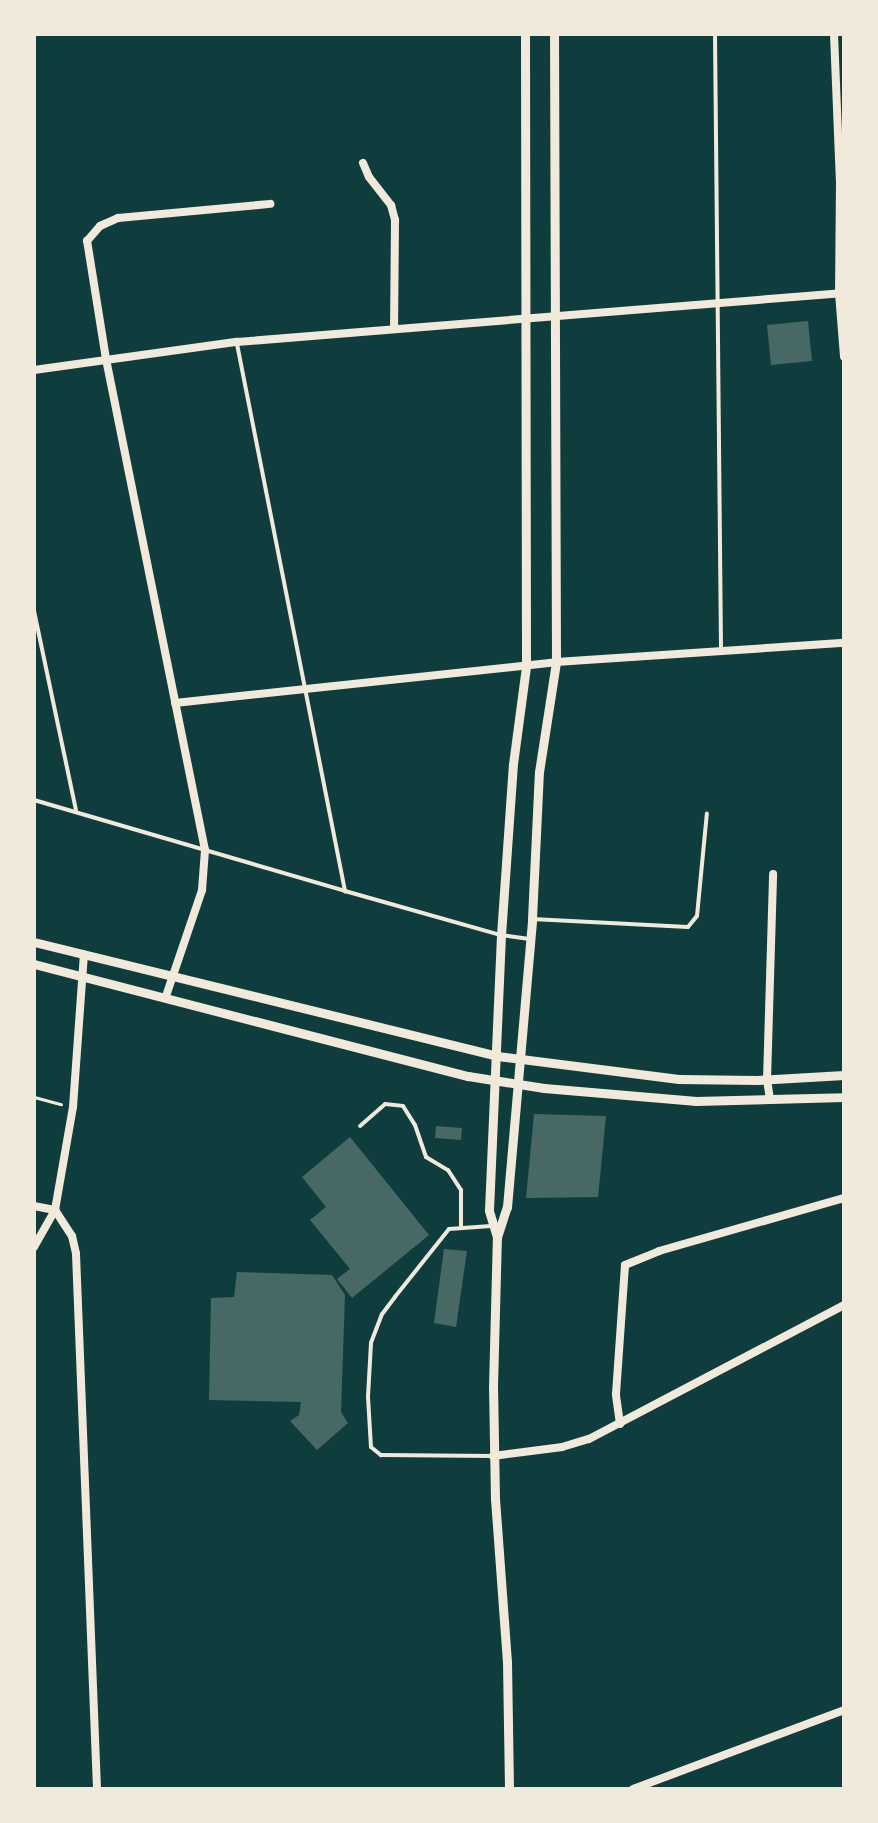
<!DOCTYPE html>
<html>
<head>
<meta charset="utf-8">
<style>
  body { margin:0 }
  #map { position:relative; width:878px; height:1823px; overflow:hidden; background:#0f3d3e; font-family:"Fira Sans",sans-serif }
  div>[style] { position:absolute }
  [style*='--x'] { left:calc(var(--x)*1px); top:calc(var(--y)*1px); width:calc(var(--w)*1px); rotate:calc(var(--a)*1deg) }
  .building>* { inset:0; background:#486865 }
  .path>* { height:3px; margin:-1.5px; padding:0 1.5px; transform-origin:1.5px; border-radius:1.5px; background:#f1e9da }
  .service>* { height:4px; margin:-2px; padding:0 2px; transform-origin:2px; border-radius:2px; background:#f1e9da }
  .minor>* { height:8px; margin:-4px; padding:0 4px; transform-origin:4px; border-radius:4px; background:#f1e9da }
  .tertiary>* { height:9px; margin:-4.5px; padding:0 4.5px; transform-origin:4.5px; border-radius:4.5px; background:#f1e9da }
  span { translate:-50% -50%; white-space:nowrap; text-align:center; line-height:1.15; -webkit-text-stroke:8px #f1e9da; paint-order:stroke }
  .frame { position:absolute; inset:0; border:36px solid #f1e9da; pointer-events:none }
</style>
</head>
<body>
<div id="map">
  <div class="building">
    <div style="clip-path:polygon(808px 321px,812px 361px,771px 365px,767px 325px)"></div>
    <div style="clip-path:polygon(534px 1114px,606px 1116px,598px 1197px,526px 1198px)"></div>
    <div style="clip-path:polygon(436px 1126px,462px 1128px,461px 1140px,435px 1138px)"></div>
    <div style="clip-path:polygon(350px 1137px,429px 1235px,352px 1298px,337px 1279px,350px 1269px,310px 1220px,326px 1207px,302px 1177px)"></div>
    <div style="clip-path:polygon(444px 1249px,467px 1251px,456px 1327px,434px 1323px)"></div>
    <div style="clip-path:polygon(237px 1272px,332px 1275px,345px 1295px,341px 1412px,348px 1423px,317px 1450px,290px 1421px,299px 1415px,301px 1402px,209px 1400px,211px 1298px,234px 1297px)"></div>
  </div>
  <div class="path">
    <div style="--x:34;--y:1097;--w:28;--a:15"></div>
  </div>
  <div class="service">
    <div style="--x:715;--y:34;--w:617;--a:89.44"></div>
    <div style="--x:237;--y:344;--w:558;--a:78.83"></div>
    <div style="--x:34;--y:611;--w:203;--a:78.1"></div>
    <div style="--x:34;--y:800;--w:324;--a:16.3"></div>
    <div style="--x:345;--y:891;--w:162;--a:15.8"></div>
    <div style="--x:501;--y:935;--w:27;--a:8"></div>
    <div style="--x:532;--y:919;--w:156;--a:2.9"></div>
    <div style="--x:688;--y:927;--w:14;--a:-51"></div>
    <div style="--x:697;--y:916;--w:103;--a:-84.5"></div>
    <div style="--x:360;--y:1126;--w:33;--a:-41"></div>
    <div style="--x:385;--y:1104;--w:18;--a:6"></div>
    <div style="--x:403;--y:1106;--w:22;--a:58"></div>
    <div style="--x:415;--y:1125;--w:34;--a:71"></div>
    <div style="--x:426;--y:1157;--w:26;--a:31"></div>
    <div style="--x:448;--y:1170;--w:24;--a:57"></div>
    <div style="--x:461;--y:1190;--w:38;--a:90"></div>
    <div style="--x:491;--y:1226;--w:42;--a:175.9"></div>
    <div style="--x:449;--y:1229;--w:87;--a:128.5"></div>
    <div style="--x:395;--y:1297;--w:21;--a:127"></div>
    <div style="--x:382;--y:1314;--w:31;--a:111"></div>
    <div style="--x:371;--y:1343;--w:54;--a:93.2"></div>
    <div style="--x:368;--y:1397;--w:50;--a:86.6"></div>
    <div style="--x:371;--y:1447;--w:13;--a:39"></div>
    <div style="--x:381;--y:1455;--w:112;--a:0.5"></div>
  </div>
  <div class="minor">
    <div style="--x:834;--y:34;--w:148;--a:87.7"></div>
    <div style="--x:840;--y:182;--w:111;--a:90.5"></div>
    <div style="--x:839;--y:293;--w:64;--a:85.5"></div>
    <div style="--x:363;--y:163;--w:15;--a:67"></div>
    <div style="--x:369;--y:177;--w:36;--a:52"></div>
    <div style="--x:391;--y:205;--w:16;--a:75"></div>
    <div style="--x:395;--y:220;--w:108;--a:90.5"></div>
    <div style="--x:34;--y:370;--w:205;--a:-7.9"></div>
    <div style="--x:237;--y:342;--w:609;--a:-4.62"></div>
    <div style="--x:175;--y:703;--w:383;--a:-6.1"></div>
    <div style="--x:556;--y:662;--w:289;--a:-3.8"></div>
    <div style="--x:166;--y:996;--w:112;--a:-71.2"></div>
    <div style="--x:202;--y:890;--w:40;--a:-85.7"></div>
    <div style="--x:205;--y:850;--w:501;--a:-101.4"></div>
    <div style="--x:106;--y:359;--w:120;--a:-99.1"></div>
    <div style="--x:87;--y:241;--w:20;--a:-49"></div>
    <div style="--x:100;--y:226;--w:20;--a:-24"></div>
    <div style="--x:118;--y:218;--w:153;--a:-5.3"></div>
    <div style="--x:770;--y:1099;--w:19;--a:-99"></div>
    <div style="--x:767;--y:1080;--w:206;--a:-88.3"></div>
    <div style="--x:34;--y:1206;--w:21;--a:11"></div>
    <div style="--x:55;--y:1210;--w:31;--a:57"></div>
    <div style="--x:72;--y:1236;--w:18;--a:77"></div>
    <div style="--x:76;--y:1254;--w:535;--a:87.75"></div>
    <div style="--x:34;--y:1247;--w:43;--a:-60.4"></div>
    <div style="--x:55;--y:1210;--w:105;--a:-80.1"></div>
    <div style="--x:73;--y:1107;--w:153;--a:-85.9"></div>
    <div style="--x:620;--y:1424;--w:30;--a:-98"></div>
    <div style="--x:616;--y:1394;--w:129;--a:-86"></div>
    <div style="--x:625;--y:1265;--w:37;--a:-22"></div>
    <div style="--x:659;--y:1251;--w:192;--a:-16"></div>
    <div style="--x:493;--y:1456;--w:70;--a:-7.4"></div>
    <div style="--x:562;--y:1447;--w:28;--a:-17"></div>
    <div style="--x:589;--y:1439;--w:288;--a:-27.7"></div>
    <div style="--x:633;--y:1789;--w:225;--a:-20.5"></div>
  </div>
  <div class="tertiary">
    <div style="--x:34;--y:942;--w:477;--a:13.8"></div>
    <div style="--x:497;--y:1056;--w:183;--a:7.2"></div>
    <div style="--x:679;--y:1079;--w:78;--a:0.7"></div>
    <div style="--x:757;--y:1080;--w:87;--a:-3.3"></div>
    <div style="--x:34;--y:964;--w:448;--a:14.5"></div>
    <div style="--x:468;--y:1076;--w:77;--a:9"></div>
    <div style="--x:544;--y:1088;--w:153;--a:4.9"></div>
    <div style="--x:696;--y:1101;--w:148;--a:-1.5"></div>
    <div style="--x:497;--y:1237;--w:28;--a:-107"></div>
    <div style="--x:489;--y:1210;--w:275;--a:-87.5"></div>
    <div style="--x:501;--y:935;--w:171;--a:-86"></div>
    <div style="--x:513;--y:764;--w:99;--a:-82.4"></div>
    <div style="--x:526;--y:666;--w:632;--a:-90.09"></div>
    <div style="--x:509;--y:1789;--w:127;--a:-90.9"></div>
    <div style="--x:507;--y:1662;--w:163;--a:-94.2"></div>
    <div style="--x:495;--y:1499;--w:112;--a:-91"></div>
    <div style="--x:493;--y:1387;--w:150;--a:-88.5"></div>
    <div style="--x:497;--y:1237;--w:32;--a:-72"></div>
    <div style="--x:507;--y:1207;--w:289;--a:-85"></div>
    <div style="--x:532;--y:919;--w:147;--a:-87.3"></div>
    <div style="--x:539;--y:772;--w:111;--a:-81.2"></div>
    <div style="--x:556;--y:662;--w:628;--a:-90.18"></div>
  </div>
  <div class="frame"></div>
</div>
</body>
</html>
